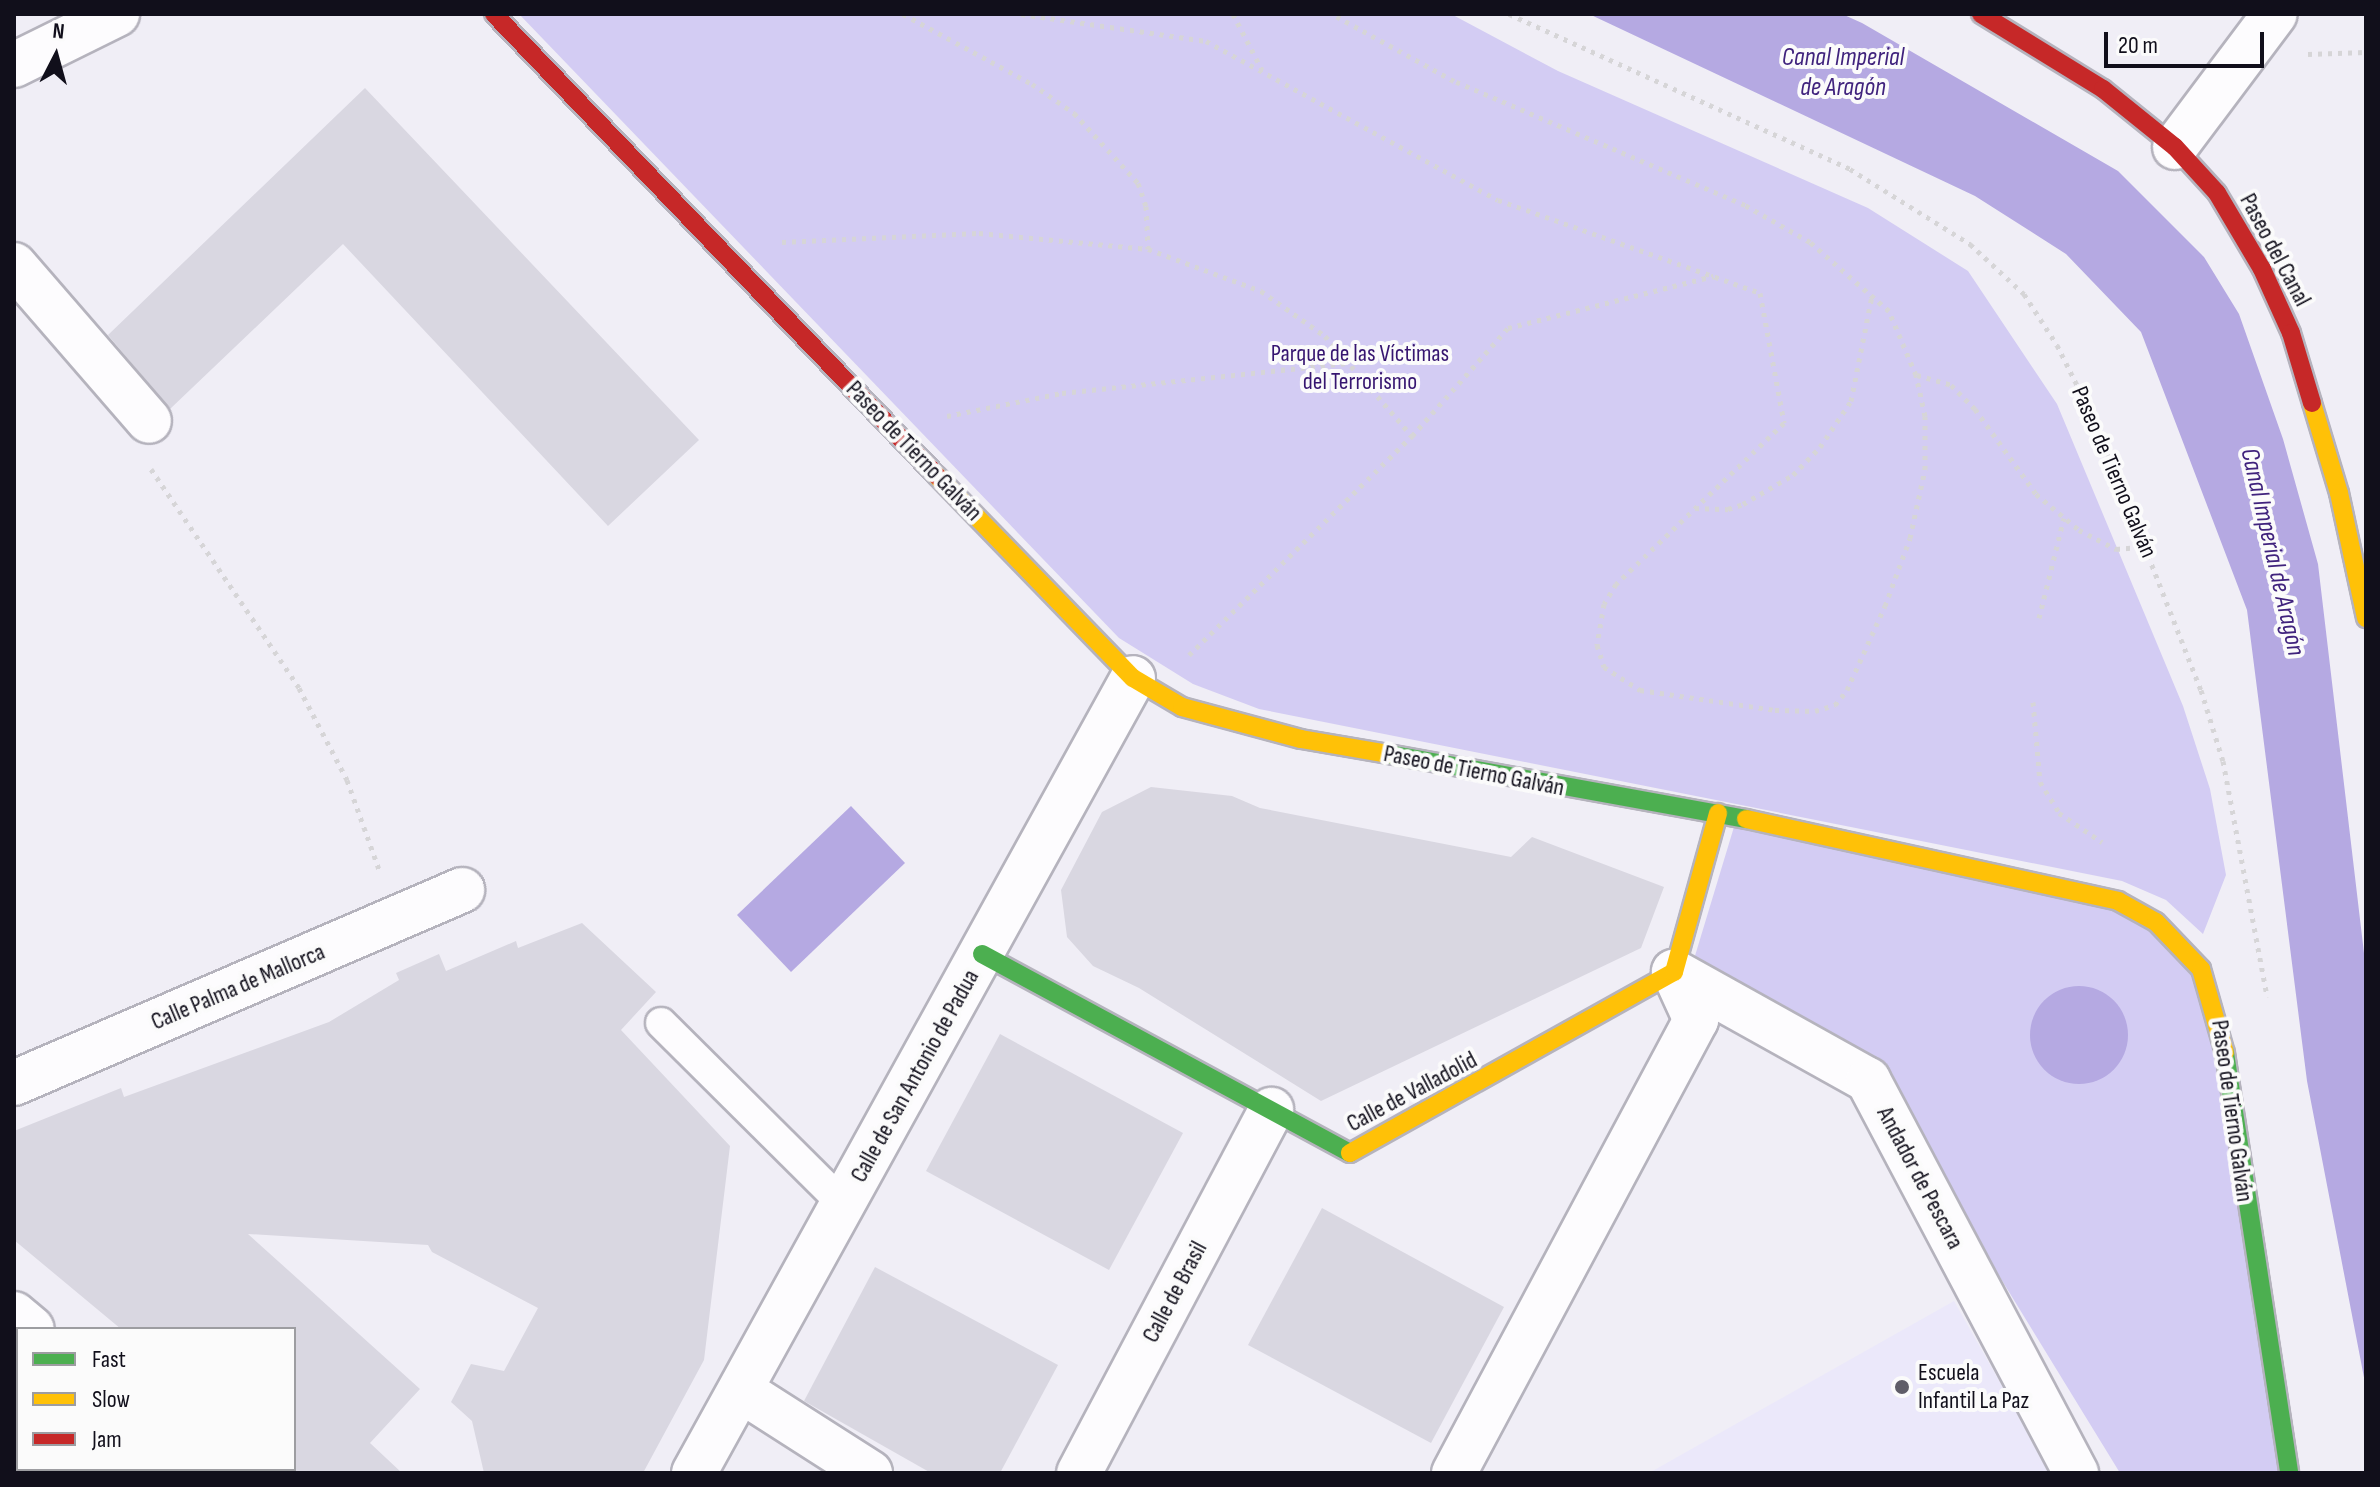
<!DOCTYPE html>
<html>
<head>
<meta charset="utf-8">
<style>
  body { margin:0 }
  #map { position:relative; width:2380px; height:1487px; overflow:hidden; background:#f0eef6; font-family:"Sofia Sans Condensed",sans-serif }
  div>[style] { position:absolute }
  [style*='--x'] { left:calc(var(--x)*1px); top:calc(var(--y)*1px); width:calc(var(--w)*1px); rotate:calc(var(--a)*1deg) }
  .built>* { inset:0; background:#ebe8fa }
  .green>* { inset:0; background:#d3ccf3 }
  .water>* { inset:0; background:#b5a9e2 }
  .round { border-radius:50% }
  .building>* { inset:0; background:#d9d7e1 }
  .path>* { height:5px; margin-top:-2.5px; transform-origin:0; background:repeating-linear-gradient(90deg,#d6d5d7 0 4px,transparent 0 10px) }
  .roads { filter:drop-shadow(2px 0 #b5b3bd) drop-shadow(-2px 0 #b5b3bd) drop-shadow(0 2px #b5b3bd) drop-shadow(0 -2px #b5b3bd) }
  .lane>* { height:30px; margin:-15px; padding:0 15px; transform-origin:15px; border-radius:15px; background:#fdfcfe }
  .street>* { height:44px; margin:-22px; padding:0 22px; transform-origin:22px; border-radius:22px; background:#fdfcfe }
  .fast>* { height:18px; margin:-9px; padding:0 9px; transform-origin:9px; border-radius:9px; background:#4caf50 }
  .slow>* { height:18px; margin:-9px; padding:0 9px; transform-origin:9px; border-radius:9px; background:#ffc107 }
  .jam>* { height:18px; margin:-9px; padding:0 9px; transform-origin:9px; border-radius:9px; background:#c62828 }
  .dots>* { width:22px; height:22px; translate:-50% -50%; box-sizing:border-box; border:4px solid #fbfbfb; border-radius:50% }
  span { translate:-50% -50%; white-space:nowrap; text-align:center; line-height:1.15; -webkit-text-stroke:8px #fbfbfb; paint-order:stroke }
  .street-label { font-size:24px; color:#110f1b }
  .park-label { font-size:24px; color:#361570 }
  .poi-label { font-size:24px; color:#110f1b }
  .left { translate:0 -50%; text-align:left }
  .water-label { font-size:26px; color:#40237d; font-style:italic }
  .frame { position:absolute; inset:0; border:16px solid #110f1b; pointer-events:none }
  .legend { position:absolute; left:16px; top:1327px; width:280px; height:144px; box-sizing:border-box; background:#fbfbfb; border:2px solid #9d9da1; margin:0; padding:10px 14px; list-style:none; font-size:24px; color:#110f1b }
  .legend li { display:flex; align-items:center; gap:16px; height:40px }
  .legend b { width:40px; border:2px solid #9d9da1 }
  .north { position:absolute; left:16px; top:16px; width:80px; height:80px; -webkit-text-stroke:6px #fbfbfb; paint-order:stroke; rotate:6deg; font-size:22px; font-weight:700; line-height:32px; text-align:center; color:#110f1b }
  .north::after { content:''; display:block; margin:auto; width:28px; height:36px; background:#110f1b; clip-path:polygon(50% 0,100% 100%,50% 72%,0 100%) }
  .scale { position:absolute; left:2104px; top:32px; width:160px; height:36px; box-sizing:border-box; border:4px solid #110f1b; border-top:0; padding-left:10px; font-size:24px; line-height:28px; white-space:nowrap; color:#110f1b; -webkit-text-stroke:6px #fbfbfb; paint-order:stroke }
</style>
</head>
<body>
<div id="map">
  <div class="built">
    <div style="clip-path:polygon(1954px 1301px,2051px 1473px,1649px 1473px)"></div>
  </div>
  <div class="green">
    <div style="clip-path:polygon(519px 14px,1451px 14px,1558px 71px,1868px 208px,1968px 271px,2057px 404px,2183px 706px,2210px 789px,2226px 875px,2203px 934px,2166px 900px,2122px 881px,1259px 709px,1193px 684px,1119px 638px)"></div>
    <div style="clip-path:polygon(1737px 817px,2101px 895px,2201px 969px,2290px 1473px,2120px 1473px,1873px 1070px,1691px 969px)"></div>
  </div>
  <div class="water">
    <div style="clip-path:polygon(1589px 14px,1842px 14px,1862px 23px,2118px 171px,2204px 257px,2239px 314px,2283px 439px,2318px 564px,2366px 970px,2366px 1388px,2307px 1081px,2247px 610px,2141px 332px,2066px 254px,1975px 196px)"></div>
    <div style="clip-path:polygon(851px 806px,905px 863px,791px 972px,737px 915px)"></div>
    <div class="round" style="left:2030px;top:986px;width:98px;height:98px"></div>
  </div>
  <div class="building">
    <div style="clip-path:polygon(365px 88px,699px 440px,608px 526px,343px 244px,170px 409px,108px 335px)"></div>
    <div style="clip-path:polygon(1151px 787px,1232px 796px,1260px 808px,1511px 857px,1532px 837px,1664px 887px,1641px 948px,1321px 1101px,1139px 988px,1093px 966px,1067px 937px,1061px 890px,1102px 812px)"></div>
    <div style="clip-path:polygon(582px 923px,656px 992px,621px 1030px,730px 1146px,704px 1360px,643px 1473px,484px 1473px,472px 1421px,451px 1402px,471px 1364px,504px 1371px,538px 1308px,432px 1252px,428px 1245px,248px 1234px,420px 1389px,370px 1443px,402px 1473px,294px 1473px,294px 1329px,121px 1329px,14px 1240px,14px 1131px,121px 1088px,124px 1097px,329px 1022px,399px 980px,396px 973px,439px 954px,446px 971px,516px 941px,518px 948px)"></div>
    <div style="clip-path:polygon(1000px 1034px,1183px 1133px,1109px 1270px,926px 1171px)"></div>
    <div style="clip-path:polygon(1322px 1208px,1504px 1307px,1431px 1443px,1248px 1345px)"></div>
    <div style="clip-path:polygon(875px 1267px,1058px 1365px,1000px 1473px,931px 1473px,804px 1401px)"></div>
  </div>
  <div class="path">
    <div style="--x:903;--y:14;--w:147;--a:28.5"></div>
    <div style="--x:1032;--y:84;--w:51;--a:34.6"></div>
    <div style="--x:1074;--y:113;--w:95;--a:47.6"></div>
    <div style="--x:1138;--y:183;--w:24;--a:71"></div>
    <div style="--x:1146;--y:206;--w:43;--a:87.3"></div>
    <div style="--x:1021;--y:14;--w:187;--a:8.3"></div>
    <div style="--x:1206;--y:41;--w:332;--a:28.6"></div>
    <div style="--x:1498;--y:200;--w:278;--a:19.5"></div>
    <div style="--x:1760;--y:293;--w:132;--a:79.5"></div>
    <div style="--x:1784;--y:423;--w:233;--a:136.2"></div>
    <div style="--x:1616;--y:584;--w:23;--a:121"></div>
    <div style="--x:1604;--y:604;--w:42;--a:99.7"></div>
    <div style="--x:1597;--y:645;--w:23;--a:72"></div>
    <div style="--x:1604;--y:667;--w:43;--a:32.6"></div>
    <div style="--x:1640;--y:690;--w:136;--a:8.4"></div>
    <div style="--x:1775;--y:710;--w:40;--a:1.4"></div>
    <div style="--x:1815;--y:711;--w:21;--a:-17"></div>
    <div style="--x:1835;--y:705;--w:19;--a:-51"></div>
    <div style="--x:1847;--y:690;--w:92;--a:-65.7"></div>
    <div style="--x:1885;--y:606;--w:72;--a:-69.8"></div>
    <div style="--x:1910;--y:538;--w:71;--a:-77.7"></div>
    <div style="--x:1925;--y:469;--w:53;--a:-90"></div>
    <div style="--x:1925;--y:416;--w:42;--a:-102.4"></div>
    <div style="--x:1916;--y:375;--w:69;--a:-112.9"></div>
    <div style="--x:1889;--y:311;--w:105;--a:-138.9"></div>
    <div style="--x:1810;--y:242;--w:75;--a:-150.4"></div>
    <div style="--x:1745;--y:205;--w:316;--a:-156.9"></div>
    <div style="--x:1454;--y:81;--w:139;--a:-151.2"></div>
    <div style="--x:1233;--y:14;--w:63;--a:62.6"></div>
    <div style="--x:1509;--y:14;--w:375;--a:24.4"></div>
    <div style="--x:1850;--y:169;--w:142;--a:32"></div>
    <div style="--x:1970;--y:244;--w:74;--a:42.8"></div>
    <div style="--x:2024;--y:294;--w:61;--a:57.1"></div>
    <div style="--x:2057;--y:345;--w:89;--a:63.4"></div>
    <div style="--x:2097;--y:425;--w:285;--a:68.6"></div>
    <div style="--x:2201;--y:690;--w:74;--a:72.8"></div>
    <div style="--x:2223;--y:761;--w:240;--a:79.4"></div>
    <div style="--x:2308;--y:54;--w:58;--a:-2"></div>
    <div style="--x:782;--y:242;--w:197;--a:-2.6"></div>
    <div style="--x:979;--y:233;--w:170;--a:5.4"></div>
    <div style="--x:1148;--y:249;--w:121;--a:20.4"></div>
    <div style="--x:1261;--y:291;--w:78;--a:35.1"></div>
    <div style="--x:1325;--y:336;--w:133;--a:49"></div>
    <div style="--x:1917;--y:375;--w:35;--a:16"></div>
    <div style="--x:1951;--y:385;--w:34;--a:45"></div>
    <div style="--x:1975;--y:409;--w:105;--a:54.3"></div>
    <div style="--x:2036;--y:494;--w:56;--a:39.9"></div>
    <div style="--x:2079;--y:530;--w:42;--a:27.2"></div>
    <div style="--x:2116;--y:549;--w:32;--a:-5"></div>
    <div style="--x:947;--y:416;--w:117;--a:-11.3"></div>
    <div style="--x:1062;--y:393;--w:289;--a:-6"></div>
    <div style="--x:151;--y:469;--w:264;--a:55.9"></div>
    <div style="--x:299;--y:688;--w:104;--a:62.4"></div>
    <div style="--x:347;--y:780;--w:98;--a:70.3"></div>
    <div style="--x:1695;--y:508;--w:33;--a:2"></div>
    <div style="--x:1728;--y:509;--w:16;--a:-18"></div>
    <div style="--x:1743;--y:504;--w:58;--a:-30.1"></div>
    <div style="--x:1793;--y:475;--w:39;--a:-46"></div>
    <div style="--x:1820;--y:447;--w:55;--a:-56"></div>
    <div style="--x:1851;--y:401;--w:107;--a:-78.7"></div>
    <div style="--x:2039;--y:618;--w:103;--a:-76"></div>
    <div style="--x:1189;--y:655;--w:313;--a:-44.5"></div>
    <div style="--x:1412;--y:436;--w:144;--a:-48.4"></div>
    <div style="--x:1508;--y:328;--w:212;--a:-14.2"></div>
    <div style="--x:2033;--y:702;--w:80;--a:85"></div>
    <div style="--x:2040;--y:782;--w:36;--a:58"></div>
    <div style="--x:2059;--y:813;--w:52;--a:34"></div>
  </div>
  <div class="roads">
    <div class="lane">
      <div style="--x:661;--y:1023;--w:258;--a:44.8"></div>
    </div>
    <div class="street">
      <div style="--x:14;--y:65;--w:115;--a:-26.3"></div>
      <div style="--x:2175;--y:147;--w:166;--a:-53.1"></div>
      <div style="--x:14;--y:265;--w:206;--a:49.1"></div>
      <div style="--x:1674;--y:972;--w:222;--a:29.1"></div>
      <div style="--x:1868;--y:1080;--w:445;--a:62.1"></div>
      <div style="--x:14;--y:1083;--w:488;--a:-23.3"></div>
      <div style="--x:14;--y:1314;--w:23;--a:40"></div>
      <div style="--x:742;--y:1391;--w:152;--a:32.6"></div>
      <div style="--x:191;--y:1469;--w:6;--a:39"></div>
      <div style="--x:694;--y:1473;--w:908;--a:-61.09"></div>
      <div style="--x:1079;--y:1473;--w:411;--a:-62.1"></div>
      <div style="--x:1454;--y:1473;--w:514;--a:-61.89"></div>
      <div style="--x:1696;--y:1020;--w:53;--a:-114.6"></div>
    </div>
    <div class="fast">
      <div style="--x:1388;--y:754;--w:364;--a:10.3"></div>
      <div style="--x:982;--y:954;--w:418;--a:28.4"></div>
      <div style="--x:2225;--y:1053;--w:425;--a:81.3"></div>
    </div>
    <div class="slow">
      <div style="--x:2312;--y:403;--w:94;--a:73.3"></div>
      <div style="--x:2339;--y:493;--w:128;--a:77.8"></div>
      <div style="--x:937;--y:476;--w:281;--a:45.9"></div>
      <div style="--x:1133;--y:678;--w:57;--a:30.6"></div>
      <div style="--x:1182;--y:707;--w:123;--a:15.1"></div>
      <div style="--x:1301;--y:739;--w:88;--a:9.8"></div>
      <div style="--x:1746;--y:819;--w:381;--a:12.4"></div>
      <div style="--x:2118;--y:901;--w:43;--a:28.9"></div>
      <div style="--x:2156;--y:922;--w:65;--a:46.2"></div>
      <div style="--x:2201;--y:969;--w:87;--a:74.1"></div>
      <div style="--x:1350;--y:1153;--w:371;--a:-29.2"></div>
      <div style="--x:1674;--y:972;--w:165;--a:-74.5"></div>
    </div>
    <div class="jam">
      <div style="--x:494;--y:14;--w:640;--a:46.2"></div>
      <div style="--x:1981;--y:14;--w:143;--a:31.6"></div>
      <div style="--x:2103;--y:89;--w:92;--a:38.9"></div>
      <div style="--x:2175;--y:147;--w:62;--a:47.6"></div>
      <div style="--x:2217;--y:193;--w:88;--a:59.4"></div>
      <div style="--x:2262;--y:269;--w:70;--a:65.6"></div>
      <div style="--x:2291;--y:333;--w:73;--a:73.3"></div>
    </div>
  </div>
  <div class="dots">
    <div style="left:1902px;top:1387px;background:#5f5d68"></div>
  </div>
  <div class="street-label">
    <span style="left:2275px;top:250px;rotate:62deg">Paseo del Canal</span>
    <span style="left:914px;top:451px;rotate:46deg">Paseo de Tierno Galván</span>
    <span style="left:2114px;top:472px;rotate:67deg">Paseo de Tierno Galván</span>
    <span style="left:1474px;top:771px;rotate:11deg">Paseo de Tierno Galván</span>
    <span style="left:238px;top:987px;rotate:-23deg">Calle Palma de Mallorca</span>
    <span style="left:915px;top:1076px;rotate:-61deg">Calle de San Antonio de Padua</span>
    <span style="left:1412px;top:1092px;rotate:-28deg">Calle de Valladolid</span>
    <span style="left:2232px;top:1111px;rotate:82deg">Paseo de Tierno Galván</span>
    <span style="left:1920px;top:1178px;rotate:62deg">Andador de Pescara</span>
    <span style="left:1175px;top:1292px;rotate:-62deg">Calle de Brasil</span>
  </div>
  <div class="park-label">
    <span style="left:1360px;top:368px">Parque de las Víctimas<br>del Terrorismo</span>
  </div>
  <div class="poi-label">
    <span class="left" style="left:1918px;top:1387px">Escuela<br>Infantil La Paz</span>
  </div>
  <div class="water-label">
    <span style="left:1843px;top:73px">Canal Imperial<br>de Aragón</span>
    <span style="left:2272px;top:552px;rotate:77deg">Canal Imperial de Aragón</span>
  </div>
  <div class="frame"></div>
  <ul class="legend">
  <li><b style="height:10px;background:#4caf50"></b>Fast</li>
  <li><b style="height:10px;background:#ffc107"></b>Slow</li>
  <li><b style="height:10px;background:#c62828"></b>Jam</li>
  </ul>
  <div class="north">N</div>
  <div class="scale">20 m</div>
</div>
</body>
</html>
